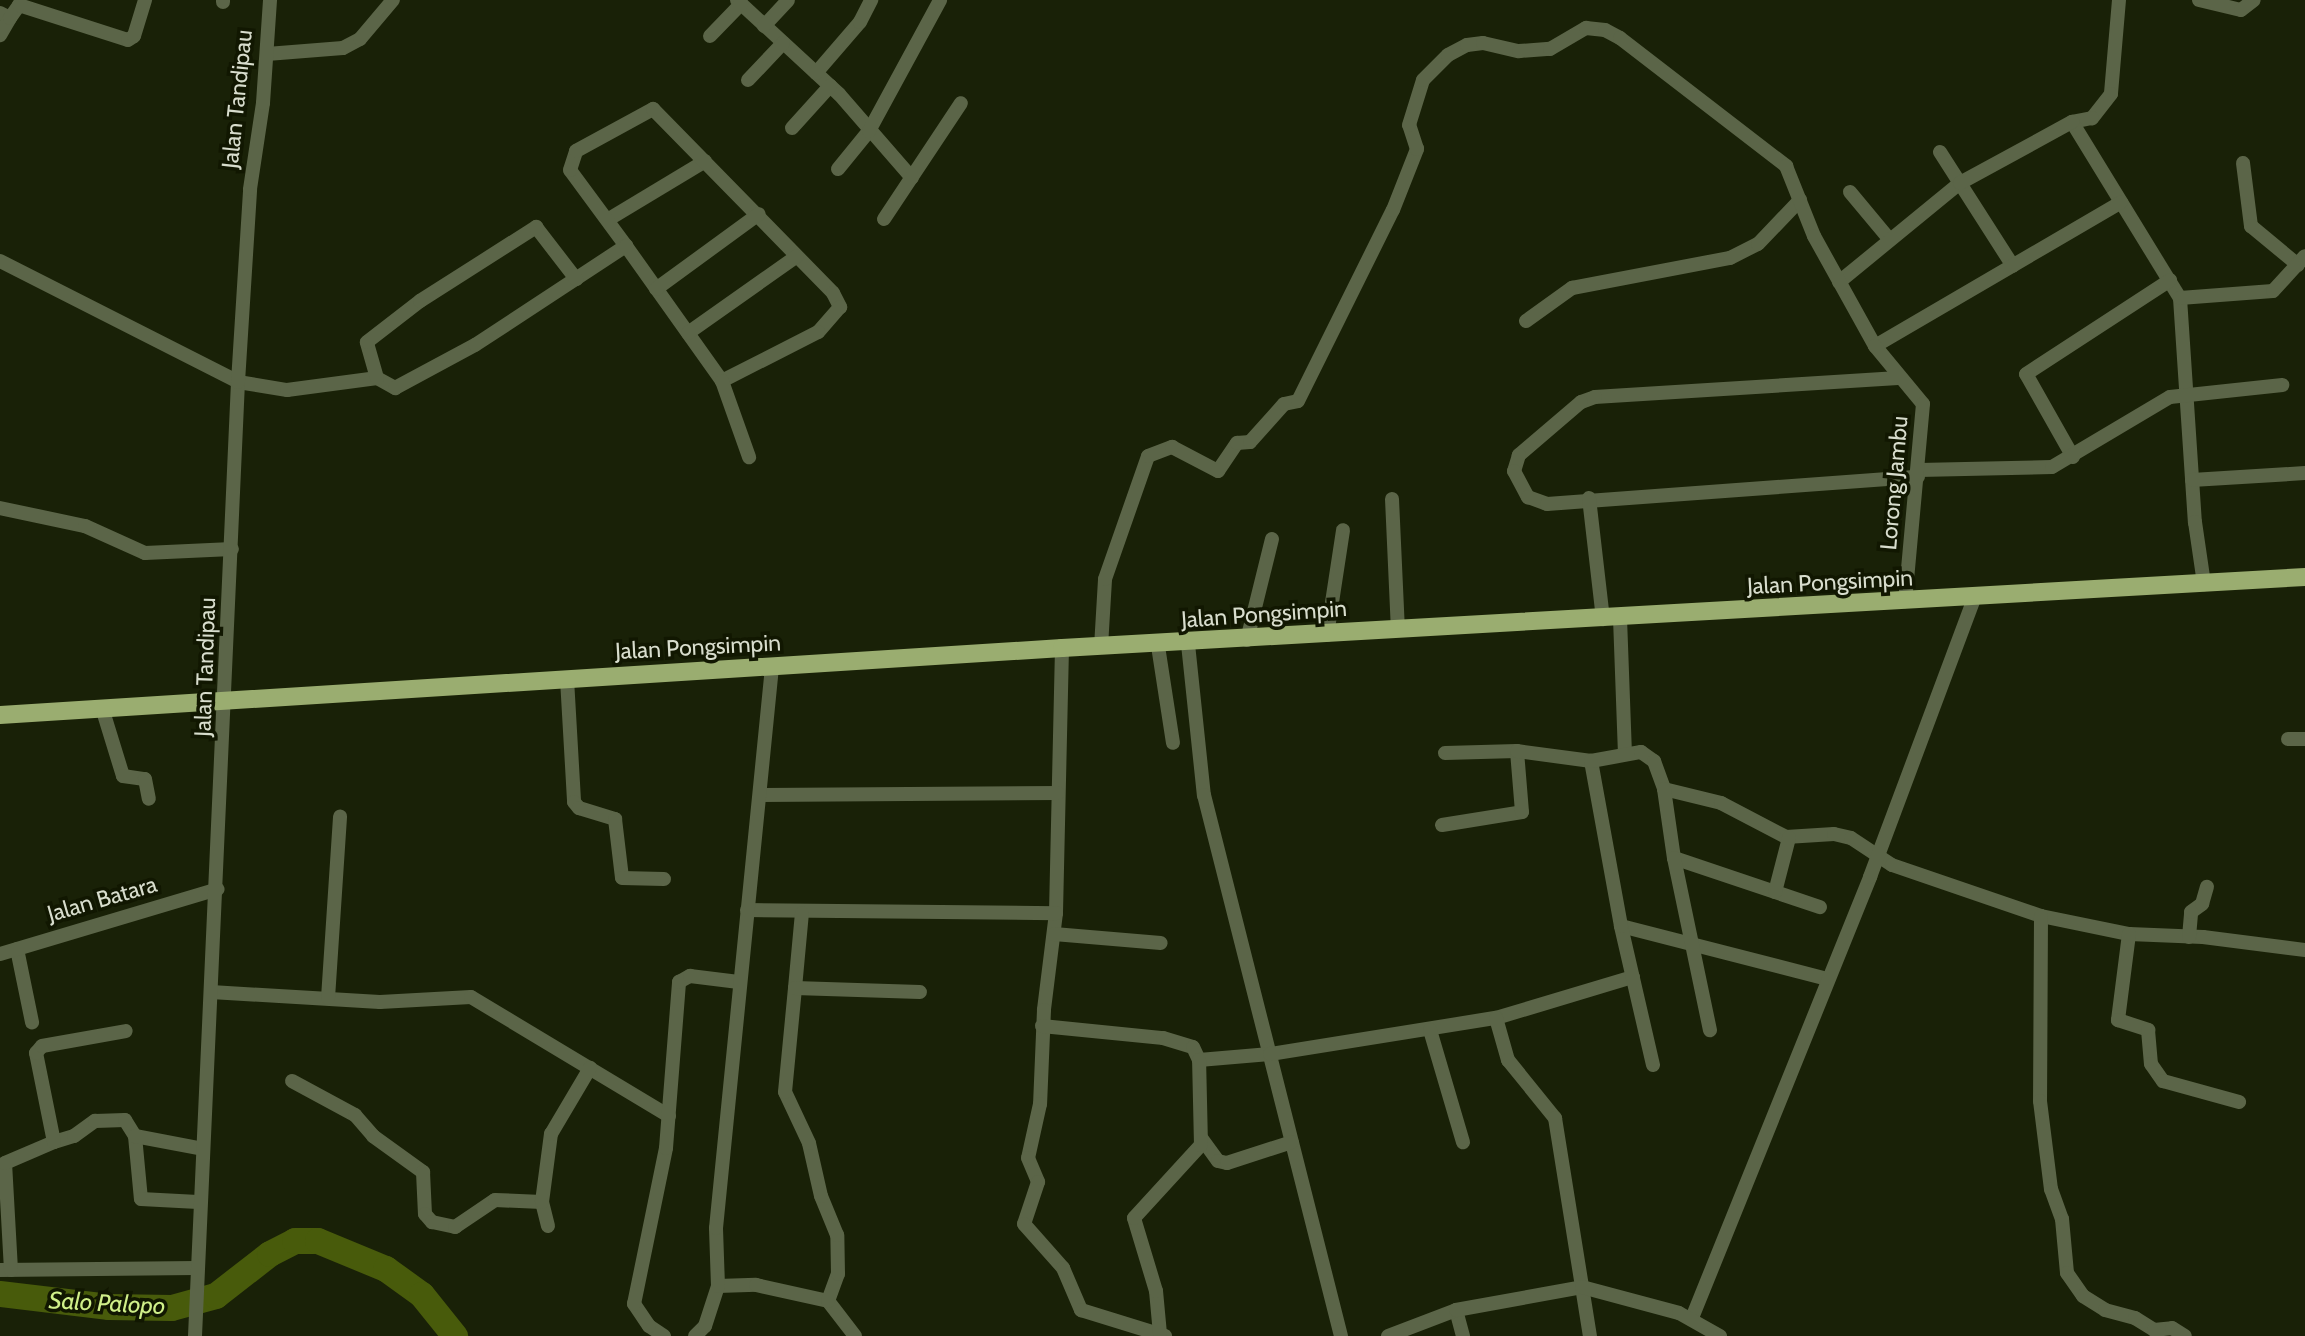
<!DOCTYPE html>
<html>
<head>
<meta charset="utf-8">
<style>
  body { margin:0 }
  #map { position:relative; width:2305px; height:1336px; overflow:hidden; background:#192107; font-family:Cabin,sans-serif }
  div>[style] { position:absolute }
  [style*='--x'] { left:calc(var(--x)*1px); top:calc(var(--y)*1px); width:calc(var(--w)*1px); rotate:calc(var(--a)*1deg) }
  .river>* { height:26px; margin:-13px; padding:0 13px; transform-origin:13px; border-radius:13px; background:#485b0b }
  .minor>* { height:14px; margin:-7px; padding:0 7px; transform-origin:7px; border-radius:7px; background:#5b6548 }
  .major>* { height:18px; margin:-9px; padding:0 9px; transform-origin:9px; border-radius:9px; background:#9aad70 }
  span { translate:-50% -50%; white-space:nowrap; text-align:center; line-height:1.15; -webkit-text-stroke:7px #111701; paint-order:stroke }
  .street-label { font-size:23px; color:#d8ddcd }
  .water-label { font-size:24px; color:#d0ef89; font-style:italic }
</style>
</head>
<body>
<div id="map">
  <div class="river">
    <div style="--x:0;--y:1294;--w:110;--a:6.8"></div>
    <div style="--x:109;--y:1307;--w:63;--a:0.9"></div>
    <div style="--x:172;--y:1308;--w:46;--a:-15.3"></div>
    <div style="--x:216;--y:1296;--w:68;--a:-37.9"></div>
    <div style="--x:270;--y:1254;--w:28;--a:-27"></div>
    <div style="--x:295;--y:1241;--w:23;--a:0"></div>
    <div style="--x:318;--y:1241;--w:74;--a:22.4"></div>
    <div style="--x:386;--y:1269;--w:44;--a:35.8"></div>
    <div style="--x:422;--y:1295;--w:53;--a:51.2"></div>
  </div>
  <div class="minor">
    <div style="--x:737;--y:0;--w:139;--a:42.7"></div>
    <div style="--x:839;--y:94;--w:111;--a:49"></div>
    <div style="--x:2119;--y:0;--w:94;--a:94.9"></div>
    <div style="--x:2111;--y:94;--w:31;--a:128"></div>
    <div style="--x:2092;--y:118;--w:20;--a:169"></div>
    <div style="--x:2072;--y:122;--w:206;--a:58.5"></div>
    <div style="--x:2180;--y:298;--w:225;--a:86.2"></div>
    <div style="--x:2195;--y:522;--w:63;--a:81.7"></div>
    <div style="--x:2199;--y:0;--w:43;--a:13.4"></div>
    <div style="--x:2241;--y:10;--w:16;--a:-38"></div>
    <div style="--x:223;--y:2;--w:2;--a:-90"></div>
    <div style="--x:0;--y:13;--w:11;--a:27"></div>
    <div style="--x:10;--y:18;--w:20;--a:120"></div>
    <div style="--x:10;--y:18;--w:16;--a:-55"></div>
    <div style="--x:19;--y:5;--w:114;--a:17.8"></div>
    <div style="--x:128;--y:40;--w:7;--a:-34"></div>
    <div style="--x:134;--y:36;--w:38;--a:-73"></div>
    <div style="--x:764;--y:26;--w:35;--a:-47"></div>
    <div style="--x:710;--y:36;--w:45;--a:-45.9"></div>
    <div style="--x:267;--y:54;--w:76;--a:-4.5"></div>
    <div style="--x:343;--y:48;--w:19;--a:-28"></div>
    <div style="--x:360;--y:39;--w:51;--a:-49.8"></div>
    <div style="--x:816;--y:73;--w:67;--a:-49.2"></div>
    <div style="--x:860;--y:22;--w:25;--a:-63"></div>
    <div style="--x:748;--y:80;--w:51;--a:-46.6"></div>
    <div style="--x:792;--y:128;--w:57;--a:-47.9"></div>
    <div style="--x:1940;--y:152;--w:135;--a:57.4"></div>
    <div style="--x:2243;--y:163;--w:64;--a:82.8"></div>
    <div style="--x:2251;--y:226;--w:61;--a:39.7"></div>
    <div style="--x:838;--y:169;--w:49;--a:-50.8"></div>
    <div style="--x:869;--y:131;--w:149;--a:-61.5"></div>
    <div style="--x:1850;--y:192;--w:62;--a:50.2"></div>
    <div style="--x:609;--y:219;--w:112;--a:-31.1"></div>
    <div style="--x:884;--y:219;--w:139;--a:-56.4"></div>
    <div style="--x:626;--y:246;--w:94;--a:-126.4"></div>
    <div style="--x:570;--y:170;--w:20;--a:-72"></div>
    <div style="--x:576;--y:151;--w:88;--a:-28.6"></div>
    <div style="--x:653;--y:109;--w:257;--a:45.6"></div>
    <div style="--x:833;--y:293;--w:16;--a:63"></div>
    <div style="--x:840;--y:307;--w:33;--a:131"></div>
    <div style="--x:818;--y:332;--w:108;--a:153"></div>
    <div style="--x:0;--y:261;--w:267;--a:26.9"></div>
    <div style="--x:238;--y:382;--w:50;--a:9.3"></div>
    <div style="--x:287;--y:390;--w:91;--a:-7.6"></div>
    <div style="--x:377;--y:378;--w:21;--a:29"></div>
    <div style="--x:395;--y:388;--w:91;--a:-28.3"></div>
    <div style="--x:475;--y:345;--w:181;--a:-33.3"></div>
    <div style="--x:626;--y:246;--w:166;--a:54.6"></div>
    <div style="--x:722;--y:381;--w:81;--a:70.4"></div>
    <div style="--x:1839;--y:282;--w:156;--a:-39.3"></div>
    <div style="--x:1960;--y:183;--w:128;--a:-28.6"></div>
    <div style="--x:656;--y:289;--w:127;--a:-36.1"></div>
    <div style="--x:2180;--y:298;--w:93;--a:-4.3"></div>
    <div style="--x:2273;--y:291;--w:47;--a:-47.6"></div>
    <div style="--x:1526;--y:321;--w:57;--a:-35.7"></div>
    <div style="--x:1572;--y:288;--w:161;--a:-10.8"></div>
    <div style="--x:1730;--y:258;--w:31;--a:-27"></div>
    <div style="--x:1758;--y:244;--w:61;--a:-46.3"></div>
    <div style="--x:688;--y:333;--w:133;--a:-35.2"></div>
    <div style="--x:1875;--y:346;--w:285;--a:-30.3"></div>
    <div style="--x:377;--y:378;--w:37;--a:-106"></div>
    <div style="--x:367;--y:342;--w:67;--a:-37.7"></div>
    <div style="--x:420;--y:301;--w:138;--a:-32.5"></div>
    <div style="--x:536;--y:227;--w:66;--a:52.4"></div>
    <div style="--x:1898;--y:378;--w:304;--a:176.4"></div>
    <div style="--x:1595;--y:397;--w:15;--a:160"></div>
    <div style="--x:1581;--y:402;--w:82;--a:139.5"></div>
    <div style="--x:1519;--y:455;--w:17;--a:107"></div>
    <div style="--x:1514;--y:471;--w:30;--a:62"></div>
    <div style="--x:1528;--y:497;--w:20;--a:20"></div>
    <div style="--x:1547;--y:504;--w:372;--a:-4.2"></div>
    <div style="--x:2073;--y:457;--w:95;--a:-119.5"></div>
    <div style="--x:2026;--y:374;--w:172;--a:-33.1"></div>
    <div style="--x:1919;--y:470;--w:133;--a:-1.3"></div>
    <div style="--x:2052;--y:467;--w:137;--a:-30.7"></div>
    <div style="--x:2170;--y:397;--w:113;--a:-6.1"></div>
    <div style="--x:2192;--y:480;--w:113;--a:-3.5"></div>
    <div style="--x:1589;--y:498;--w:122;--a:83.4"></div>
    <div style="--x:1392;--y:499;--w:131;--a:87.4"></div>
    <div style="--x:0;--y:508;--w:87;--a:12"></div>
    <div style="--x:85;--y:526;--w:66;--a:24.2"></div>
    <div style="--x:145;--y:553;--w:87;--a:-2.6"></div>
    <div style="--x:1620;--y:618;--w:136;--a:87.9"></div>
    <div style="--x:1327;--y:635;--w:106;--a:-81.3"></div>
    <div style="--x:1247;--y:640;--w:104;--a:-76.1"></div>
    <div style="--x:1188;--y:644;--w:152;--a:84"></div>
    <div style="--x:1204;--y:795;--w:558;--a:75.79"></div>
    <div style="--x:1158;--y:646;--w:98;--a:81.2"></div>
    <div style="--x:1101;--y:647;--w:68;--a:-86.6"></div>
    <div style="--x:1105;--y:579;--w:130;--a:-70.7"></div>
    <div style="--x:1148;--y:456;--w:26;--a:-21"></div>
    <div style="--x:1172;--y:447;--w:52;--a:27.6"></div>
    <div style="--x:1218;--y:471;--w:34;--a:-56"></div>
    <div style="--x:1237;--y:443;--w:13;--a:-4"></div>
    <div style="--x:1250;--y:442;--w:51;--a:-48.2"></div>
    <div style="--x:1284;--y:404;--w:14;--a:-12"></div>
    <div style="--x:1298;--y:401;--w:213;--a:-63.6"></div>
    <div style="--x:1393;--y:210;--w:66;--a:-68.5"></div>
    <div style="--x:1417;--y:149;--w:25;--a:-108"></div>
    <div style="--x:1409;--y:125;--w:47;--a:-72.7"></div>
    <div style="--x:1423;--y:80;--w:35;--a:-45"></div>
    <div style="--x:1448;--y:55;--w:21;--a:-28"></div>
    <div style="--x:1467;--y:45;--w:16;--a:-7"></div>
    <div style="--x:1483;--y:43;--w:37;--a:13"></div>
    <div style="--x:1519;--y:51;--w:31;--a:-4"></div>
    <div style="--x:1550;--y:49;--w:42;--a:-30.3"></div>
    <div style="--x:1586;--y:28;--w:19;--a:6"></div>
    <div style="--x:1605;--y:30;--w:17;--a:28"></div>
    <div style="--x:1620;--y:38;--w:210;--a:37.6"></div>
    <div style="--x:1786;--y:166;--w:75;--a:68.2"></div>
    <div style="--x:1814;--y:236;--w:126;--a:61"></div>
    <div style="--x:1875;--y:346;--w:75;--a:50.4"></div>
    <div style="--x:1923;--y:404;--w:198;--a:95.2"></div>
    <div style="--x:1062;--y:648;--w:265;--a:91.3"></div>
    <div style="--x:1056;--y:913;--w:98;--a:97.1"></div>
    <div style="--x:1044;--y:1010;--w:94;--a:92.4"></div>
    <div style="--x:1040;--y:1104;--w:55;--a:102.5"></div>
    <div style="--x:1028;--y:1158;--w:26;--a:67"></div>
    <div style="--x:1038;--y:1182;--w:44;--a:108.4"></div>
    <div style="--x:1024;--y:1224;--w:59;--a:48.4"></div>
    <div style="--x:1063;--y:1268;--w:46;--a:66.8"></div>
    <div style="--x:1081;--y:1310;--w:88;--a:17.2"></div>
    <div style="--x:567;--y:679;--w:123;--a:86.7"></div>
    <div style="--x:574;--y:802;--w:8;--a:50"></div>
    <div style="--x:579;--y:808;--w:38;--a:17"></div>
    <div style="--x:615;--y:819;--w:59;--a:83.2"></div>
    <div style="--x:622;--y:878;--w:42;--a:1.4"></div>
    <div style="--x:103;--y:711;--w:68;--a:72.9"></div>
    <div style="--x:123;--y:776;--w:22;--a:8"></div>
    <div style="--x:145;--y:779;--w:20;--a:79"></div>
    <div style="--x:2288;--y:739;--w:17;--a:0"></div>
    <div style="--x:1445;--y:753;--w:72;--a:-1.6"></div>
    <div style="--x:1664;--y:789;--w:59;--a:13.8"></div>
    <div style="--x:1721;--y:803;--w:73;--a:27.6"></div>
    <div style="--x:1786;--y:837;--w:48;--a:-3.6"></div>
    <div style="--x:1834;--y:834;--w:17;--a:13"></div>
    <div style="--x:1851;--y:838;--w:49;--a:33.4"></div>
    <div style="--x:1892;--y:865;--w:157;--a:18.9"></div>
    <div style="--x:2041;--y:916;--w:90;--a:11.6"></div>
    <div style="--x:2129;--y:934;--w:74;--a:2.3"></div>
    <div style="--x:2203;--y:937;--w:103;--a:7.3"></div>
    <div style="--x:760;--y:795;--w:298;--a:-0.4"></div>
    <div style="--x:1442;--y:825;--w:81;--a:-9.2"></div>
    <div style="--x:1522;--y:812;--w:61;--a:-94.7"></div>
    <div style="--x:1517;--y:751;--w:75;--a:7.7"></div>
    <div style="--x:1674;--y:858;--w:154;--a:18.6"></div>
    <div style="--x:1775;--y:892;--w:56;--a:-75.5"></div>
    <div style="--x:747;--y:910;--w:309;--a:0.6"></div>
    <div style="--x:2041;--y:916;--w:185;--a:90.3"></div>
    <div style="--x:2040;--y:1101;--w:89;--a:82.9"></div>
    <div style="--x:2051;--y:1189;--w:32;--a:70"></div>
    <div style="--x:2062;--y:1219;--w:54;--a:84.7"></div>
    <div style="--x:2067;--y:1273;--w:28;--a:55"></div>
    <div style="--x:2083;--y:1296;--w:26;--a:32"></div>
    <div style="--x:2105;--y:1310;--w:31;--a:15"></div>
    <div style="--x:2135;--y:1318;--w:22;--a:32"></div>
    <div style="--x:2154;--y:1330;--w:18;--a:-6"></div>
    <div style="--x:2172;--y:1328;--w:15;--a:32"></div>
    <div style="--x:1621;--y:926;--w:213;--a:14.4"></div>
    <div style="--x:1054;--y:934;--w:107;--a:4.8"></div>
    <div style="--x:2129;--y:934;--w:87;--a:97.3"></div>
    <div style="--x:2118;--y:1020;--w:32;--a:18"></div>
    <div style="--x:2148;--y:1030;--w:34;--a:85"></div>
    <div style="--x:2151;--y:1064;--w:21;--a:55"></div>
    <div style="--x:2163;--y:1081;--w:79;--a:15.4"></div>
    <div style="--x:2189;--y:937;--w:25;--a:-85"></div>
    <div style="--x:2191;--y:912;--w:14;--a:-36"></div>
    <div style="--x:2202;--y:904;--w:18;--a:-74"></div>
    <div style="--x:17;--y:949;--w:75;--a:78.4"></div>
    <div style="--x:0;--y:954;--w:227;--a:-16.6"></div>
    <div style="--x:795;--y:988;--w:75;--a:-84.7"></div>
    <div style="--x:211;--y:992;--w:169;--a:3.4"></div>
    <div style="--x:380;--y:1002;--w:91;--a:-3.1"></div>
    <div style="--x:471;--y:997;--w:231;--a:31"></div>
    <div style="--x:328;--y:998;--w:182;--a:-86.2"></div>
    <div style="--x:1496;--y:1018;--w:143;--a:-16.7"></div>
    <div style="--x:1042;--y:1026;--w:122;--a:5.7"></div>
    <div style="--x:1163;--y:1038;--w:31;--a:17"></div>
    <div style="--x:1193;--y:1047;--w:14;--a:65"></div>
    <div style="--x:1199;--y:1060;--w:71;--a:-4.8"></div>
    <div style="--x:1270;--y:1054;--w:229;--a:-9.1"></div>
    <div style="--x:1496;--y:1018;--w:44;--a:74.1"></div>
    <div style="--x:1508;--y:1060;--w:75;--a:51"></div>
    <div style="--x:1555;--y:1118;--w:221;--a:80.9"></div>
    <div style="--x:1430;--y:1030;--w:117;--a:73.6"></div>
    <div style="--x:1653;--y:1065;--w:143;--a:-103"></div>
    <div style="--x:1621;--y:926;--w:168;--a:-100.3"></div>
    <div style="--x:1591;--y:761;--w:51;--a:-10.2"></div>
    <div style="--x:1641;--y:752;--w:16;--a:35"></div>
    <div style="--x:1654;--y:761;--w:30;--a:70"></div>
    <div style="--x:1664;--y:789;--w:70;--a:81.8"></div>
    <div style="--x:1674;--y:858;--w:176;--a:78.2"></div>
    <div style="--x:292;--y:1081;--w:72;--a:28.4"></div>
    <div style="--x:355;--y:1115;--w:28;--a:49"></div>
    <div style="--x:373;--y:1136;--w:62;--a:35.8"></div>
    <div style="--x:423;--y:1172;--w:42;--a:87.3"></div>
    <div style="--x:425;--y:1214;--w:11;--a:49"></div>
    <div style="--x:432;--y:1222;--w:24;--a:12"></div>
    <div style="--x:455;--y:1227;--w:48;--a:-34"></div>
    <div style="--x:495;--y:1200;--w:47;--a:2.4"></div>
    <div style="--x:135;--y:1136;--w:63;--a:84.6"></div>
    <div style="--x:141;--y:1199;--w:57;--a:3"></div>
    <div style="--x:1202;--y:1139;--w:27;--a:54"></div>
    <div style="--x:1218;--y:1161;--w:9;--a:13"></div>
    <div style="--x:1227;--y:1163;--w:68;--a:-17.9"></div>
    <div style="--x:54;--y:1142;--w:21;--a:-17"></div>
    <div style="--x:74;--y:1136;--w:26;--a:-36"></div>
    <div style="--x:95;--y:1121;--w:30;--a:-2"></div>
    <div style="--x:125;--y:1120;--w:19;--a:58"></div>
    <div style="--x:135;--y:1136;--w:69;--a:10.8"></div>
    <div style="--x:548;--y:1226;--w:25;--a:-104"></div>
    <div style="--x:542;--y:1202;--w:69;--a:-82.5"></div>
    <div style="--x:551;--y:1134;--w:77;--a:-59.4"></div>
    <div style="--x:0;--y:1270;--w:196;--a:-0.6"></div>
    <div style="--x:11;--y:1270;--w:107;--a:-93.2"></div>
    <div style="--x:5;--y:1163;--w:53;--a:-23.2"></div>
    <div style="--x:54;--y:1142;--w:91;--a:-101.4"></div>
    <div style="--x:36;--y:1053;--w:9;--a:-49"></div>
    <div style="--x:42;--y:1046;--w:85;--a:-10.1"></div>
    <div style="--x:718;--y:1286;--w:38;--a:-2"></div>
    <div style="--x:756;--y:1285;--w:74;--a:12.5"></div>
    <div style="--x:1456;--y:1310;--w:27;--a:75"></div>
    <div style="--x:1692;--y:1318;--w:476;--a:-68"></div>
    <div style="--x:1870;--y:877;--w:297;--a:-69.5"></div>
    <div style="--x:1160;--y:1334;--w:43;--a:-95.3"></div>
    <div style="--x:1156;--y:1291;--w:76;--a:-106.8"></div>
    <div style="--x:1134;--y:1218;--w:99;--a:-47.5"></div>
    <div style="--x:1201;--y:1145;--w:85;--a:-91.3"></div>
    <div style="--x:195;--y:1336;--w:955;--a:-87.42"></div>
    <div style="--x:238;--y:382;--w:193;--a:-86.4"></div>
    <div style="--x:250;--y:189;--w:87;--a:-81.4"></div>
    <div style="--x:263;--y:103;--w:103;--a:-86.1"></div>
    <div style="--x:664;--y:1336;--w:18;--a:-146"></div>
    <div style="--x:649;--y:1326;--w:27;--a:-124"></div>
    <div style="--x:634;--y:1304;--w:159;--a:-78.4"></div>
    <div style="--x:666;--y:1148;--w:167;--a:-85.5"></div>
    <div style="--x:679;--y:982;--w:13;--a:-29"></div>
    <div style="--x:690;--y:976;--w:49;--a:7"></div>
    <div style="--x:695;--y:1336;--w:14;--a:-45"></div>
    <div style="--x:705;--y:1326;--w:42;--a:-72"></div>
    <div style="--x:718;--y:1286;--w:58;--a:-92"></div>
    <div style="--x:716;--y:1228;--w:564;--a:-84.3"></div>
    <div style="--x:855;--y:1336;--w:44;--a:-127.6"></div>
    <div style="--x:828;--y:1301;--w:29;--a:-70"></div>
    <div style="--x:838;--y:1274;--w:39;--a:-91"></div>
    <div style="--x:837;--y:1235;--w:42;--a:-112.3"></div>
    <div style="--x:821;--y:1196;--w:54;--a:-102.8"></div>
    <div style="--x:809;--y:1143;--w:56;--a:-115.2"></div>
    <div style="--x:785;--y:1092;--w:104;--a:-84.5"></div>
    <div style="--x:795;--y:988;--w:125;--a:1.8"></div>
    <div style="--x:1388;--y:1336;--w:73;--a:-20.9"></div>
    <div style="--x:1456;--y:1310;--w:128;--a:-10.3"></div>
    <div style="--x:1582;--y:1287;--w:100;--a:15"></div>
    <div style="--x:1679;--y:1313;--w:47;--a:29.3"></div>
  </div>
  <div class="major">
    <div style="--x:0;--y:715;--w:1064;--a:-3.61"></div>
    <div style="--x:1062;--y:648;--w:1245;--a:-3.27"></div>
  </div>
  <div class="street-label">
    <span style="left:237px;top:99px;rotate:-84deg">Jalan Tandipau</span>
    <span style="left:1894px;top:483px;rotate:-85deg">Lorong Jambu</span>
    <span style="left:1830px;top:582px;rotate:-3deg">Jalan Pongsimpin</span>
    <span style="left:1264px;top:614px;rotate:-4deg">Jalan Pongsimpin</span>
    <span style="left:698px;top:647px;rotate:-3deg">Jalan Pongsimpin</span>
    <span style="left:205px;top:667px;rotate:-88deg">Jalan Tandipau</span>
    <span style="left:102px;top:899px;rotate:-16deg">Jalan Batara</span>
  </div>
  <div class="water-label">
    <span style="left:107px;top:1303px;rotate:3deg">Salo Palopo</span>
  </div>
</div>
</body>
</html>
